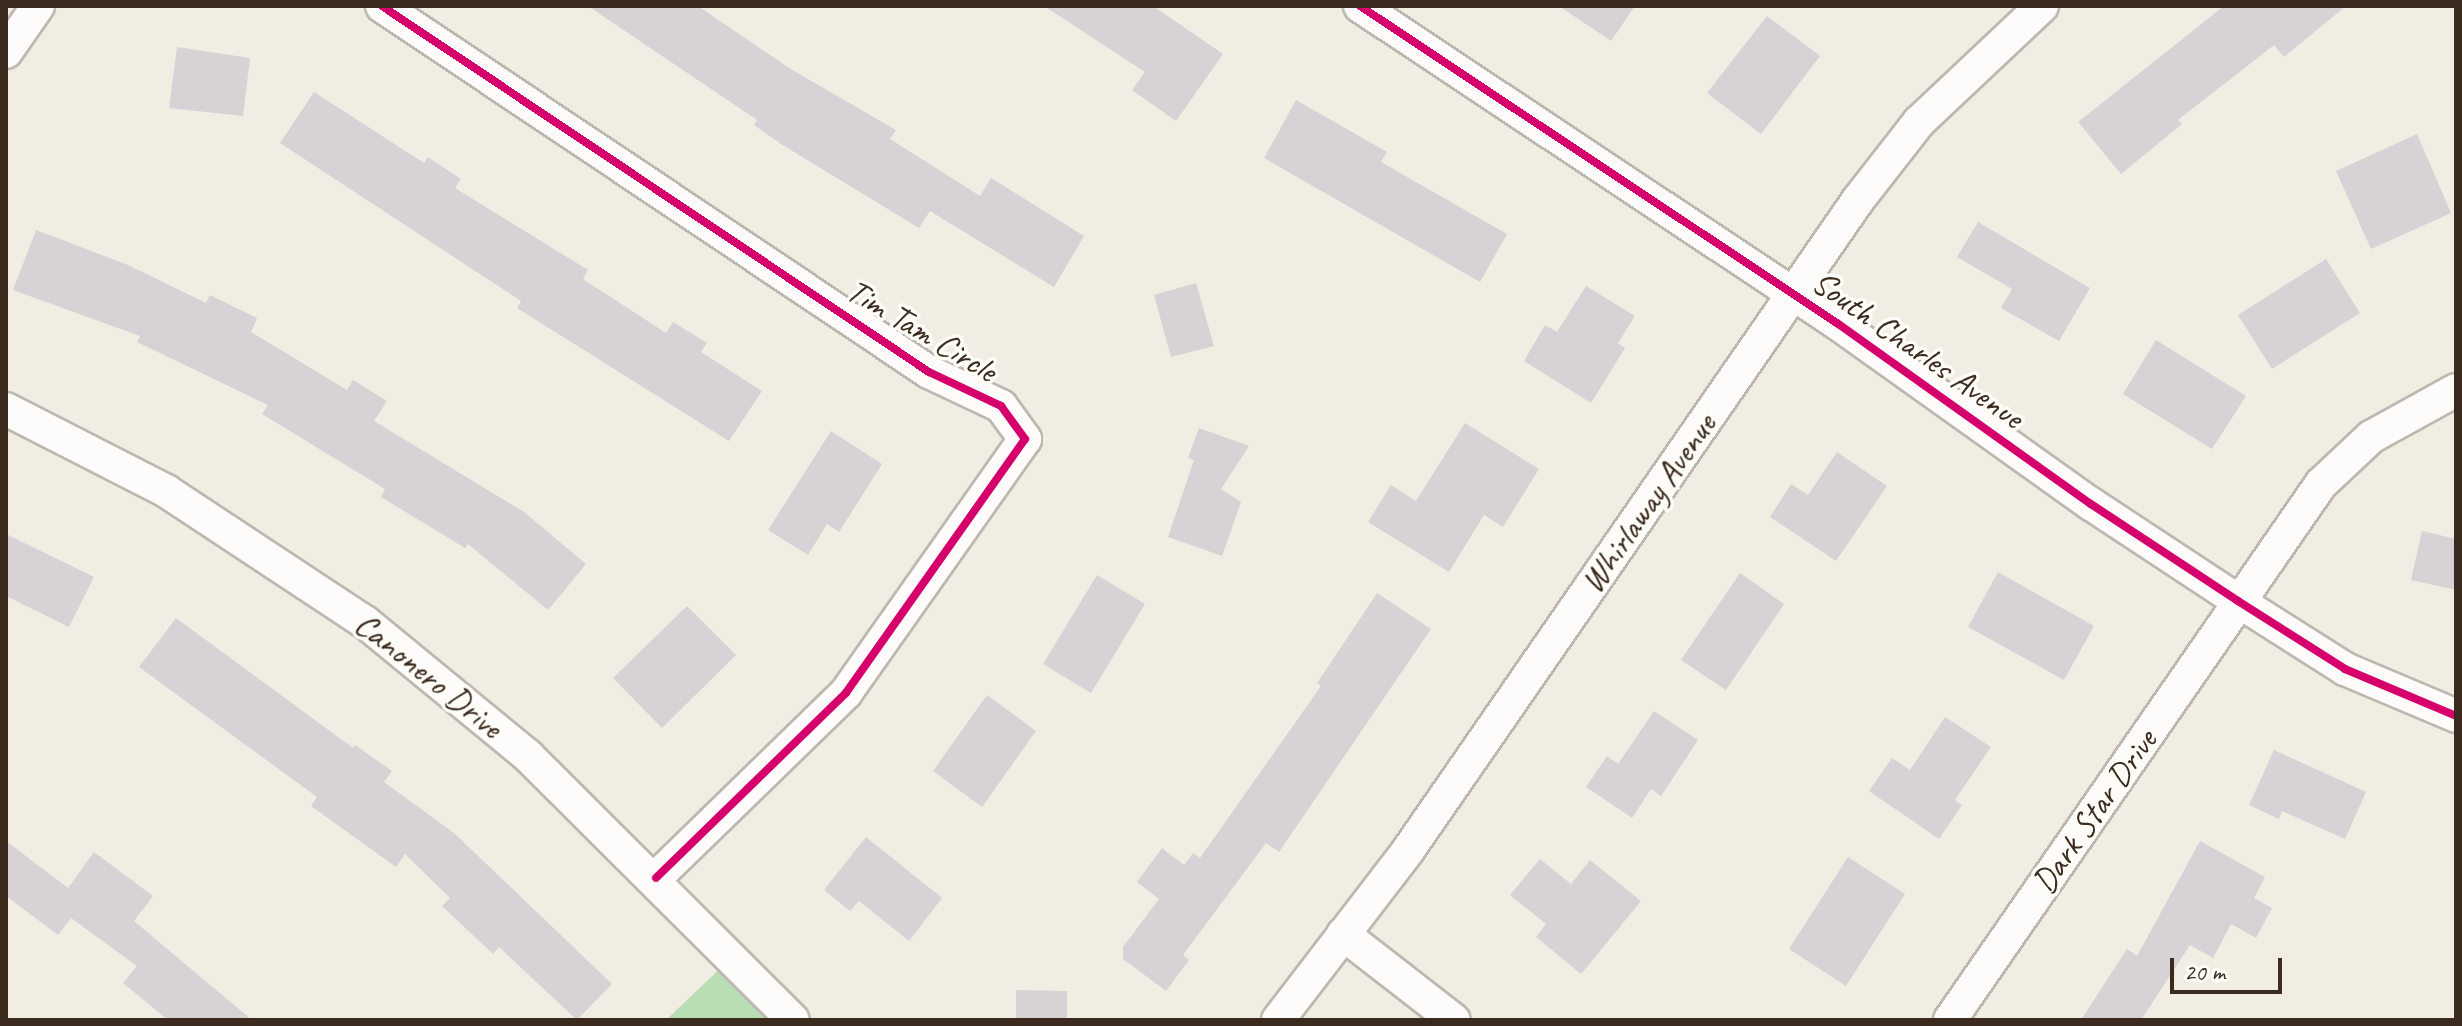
<!DOCTYPE html>
<html>
<head>
<meta charset="utf-8">
<style>
  body { margin:0 }
  #map { position:relative; width:2462px; height:1026px; overflow:hidden; background:#f1ede3; font-family:Caveat,sans-serif }
  div>[style] { position:absolute }
  [style*='--x'] { left:calc(var(--x)*1px); top:calc(var(--y)*1px); width:calc(var(--w)*1px); rotate:calc(var(--a)*1deg) }
  .green>* { inset:0; background:#b9deb4 }
  .building>* { inset:0; background:#d6d2d6 }
  .roads { filter:drop-shadow(2px 0 #bcb8b0) drop-shadow(-2px 0 #bcb8b0) drop-shadow(0 2px #bcb8b0) drop-shadow(0 -2px #bcb8b0) }
  .street>* { height:32px; margin:-16px; padding:0 16px; transform-origin:16px; border-radius:16px; background:#fdfcfb }
  .cycleway>* { height:8px; margin:-4px; padding:0 4px; transform-origin:4px; border-radius:4px; background:#d6006c }
  span { translate:-50% -50%; white-space:nowrap; text-align:center; line-height:1.15; -webkit-text-stroke:7px #fdfcf7; paint-order:stroke }
  .street-label { font-size:34px; color:#3b2a1e }
  .frame { position:absolute; inset:0; border:8px solid #3b2a1e; pointer-events:none }
  .scale { position:absolute; left:2170px; top:958px; width:112px; height:36px; box-sizing:border-box; border:4px solid #3b2a1e; border-top:0; padding-left:10px; font-size:24px; line-height:28px; white-space:nowrap; color:#3b2a1e; -webkit-text-stroke:6px #fdfcf7; paint-order:stroke }
</style>
</head>
<body>
<div id="map">
  <div class="green">
    <div style="clip-path:polygon(726px 963px,781px 1020px,666px 1020px)"></div>
  </div>
  <div class="building">
    <div style="clip-path:polygon(588px 6px,698px 6px,789px 68px,896px 130px,890px 139px,980px 196px,991px 178px,1084px 236px,1054px 287px,930px 211px,919px 228px,781px 144px,754px 125px,757px 120px)"></div>
    <div style="clip-path:polygon(1044px 6px,1153px 6px,1223px 54px,1176px 121px,1132px 90px,1145px 72px)"></div>
    <div style="clip-path:polygon(1559px 6px,1635px 6px,1611px 41px)"></div>
    <div style="clip-path:polygon(2224px 6px,2346px 6px,2284px 57px,2274px 45px,2178px 120px,2182px 124px,2121px 174px,2078px 122px)"></div>
    <div style="clip-path:polygon(1767px 16px,1820px 56px,1761px 134px,1707px 93px)"></div>
    <div style="clip-path:polygon(177px 47px,250px 58px,243px 116px,169px 108px)"></div>
    <div style="clip-path:polygon(314px 92px,424px 163px,428px 157px,461px 179px,455px 188px,588px 270px,583px 279px,666px 333px,673px 322px,707px 343px,701px 352px,762px 391px,729px 441px,517px 308px,521px 301px,280px 143px)"></div>
    <div style="clip-path:polygon(1296px 100px,1387px 152px,1381px 162px,1507px 234px,1480px 282px,1264px 158px)"></div>
    <div style="clip-path:polygon(2417px 134px,2451px 213px,2371px 249px,2336px 171px)"></div>
    <div style="clip-path:polygon(1978px 222px,2090px 288px,2059px 341px,2001px 308px,2012px 289px,1957px 257px)"></div>
    <div style="clip-path:polygon(36px 230px,128px 265px,206px 303px,210px 295px,257px 318px,251px 332px,347px 390px,353px 380px,387px 401px,374px 421px,524px 512px,586px 564px,548px 610px,468px 544px,465px 548px,381px 497px,385px 489px,262px 414px,268px 405px,137px 342px,140px 336px,13px 290px)"></div>
    <div style="clip-path:polygon(2326px 259px,2360px 313px,2272px 369px,2238px 315px)"></div>
    <div style="clip-path:polygon(1196px 283px,1214px 346px,1171px 357px,1154px 295px)"></div>
    <div style="clip-path:polygon(1586px 286px,1635px 316px,1618px 343px,1625px 348px,1591px 403px,1524px 361px,1545px 325px,1557px 332px)"></div>
    <div style="clip-path:polygon(2156px 340px,2246px 396px,2212px 449px,2123px 394px)"></div>
    <div style="clip-path:polygon(1465px 423px,1539px 469px,1503px 527px,1484px 515px,1449px 572px,1368px 522px,1391px 485px,1416px 501px)"></div>
    <div style="clip-path:polygon(1199px 428px,1249px 446px,1221px 489px,1241px 502px,1222px 556px,1168px 537px,1194px 460px,1188px 458px)"></div>
    <div style="clip-path:polygon(831px 431px,882px 464px,839px 532px,827px 524px,808px 555px,768px 530px)"></div>
    <div style="clip-path:polygon(1837px 452px,1887px 486px,1836px 561px,1770px 517px,1791px 484px,1808px 495px)"></div>
    <div style="clip-path:polygon(2422px 531px,2456px 539px,2456px 590px,2411px 580px)"></div>
    <div style="clip-path:polygon(6px 534px,94px 577px,69px 627px,6px 596px)"></div>
    <div style="clip-path:polygon(1998px 572px,2094px 626px,2064px 680px,1968px 627px)"></div>
    <div style="clip-path:polygon(1740px 573px,1784px 604px,1726px 690px,1681px 660px)"></div>
    <div style="clip-path:polygon(1097px 575px,1145px 604px,1091px 693px,1043px 664px)"></div>
    <div style="clip-path:polygon(1377px 593px,1431px 629px,1279px 852px,1266px 843px,1183px 955px,1189px 960px,1166px 991px,1123px 959px,1123px 947px,1159px 899px,1137px 882px,1162px 848px,1184px 865px,1193px 853px,1200px 858px,1321px 686px,1317px 683px)"></div>
    <div style="clip-path:polygon(687px 606px,736px 655px,662px 728px,613px 678px)"></div>
    <div style="clip-path:polygon(176px 618px,353px 748px,355px 745px,392px 771px,384px 782px,454px 833px,612px 984px,577px 1020px,499px 947px,493px 954px,442px 906px,450px 898px,405px 854px,396px 867px,311px 806px,317px 797px,139px 667px)"></div>
    <div style="clip-path:polygon(987px 695px,1036px 731px,982px 807px,933px 771px)"></div>
    <div style="clip-path:polygon(1654px 711px,1698px 740px,1661px 796px,1651px 789px,1632px 818px,1586px 787px,1607px 756px,1618px 764px)"></div>
    <div style="clip-path:polygon(1945px 717px,1991px 747px,1955px 800px,1962px 805px,1939px 839px,1869px 791px,1892px 758px,1910px 770px)"></div>
    <div style="clip-path:polygon(2274px 750px,2366px 792px,2345px 839px,2282px 811px,2279px 819px,2249px 805px)"></div>
    <div style="clip-path:polygon(866px 837px,942px 898px,909px 941px,859px 901px,850px 911px,824px 890px)"></div>
    <div style="clip-path:polygon(6px 841px,68px 888px,94px 852px,153px 896px,134px 921px,252px 1020px,168px 1020px,123px 983px,137px 966px,71px 918px,58px 935px,6px 896px)"></div>
    <div style="clip-path:polygon(2200px 841px,2265px 877px,2254px 898px,2272px 908px,2256px 938px,2231px 924px,2213px 958px,2190px 945px,2141px 1020px,2081px 1020px,2127px 949px,2137px 956px)"></div>
    <div style="clip-path:polygon(1848px 857px,1905px 894px,1846px 986px,1789px 949px)"></div>
    <div style="clip-path:polygon(1540px 859px,1571px 884px,1590px 860px,1641px 901px,1581px 974px,1536px 937px,1546px 924px,1510px 895px)"></div>
    <div style="clip-path:polygon(1016px 990px,1067px 991px,1067px 1020px,1016px 1020px)"></div>
  </div>
  <div class="roads">
    <div class="street">
      <div style="--x:382;--y:6;--w:658;--a:33.79"></div>
      <div style="--x:929;--y:372;--w:80;--a:25.3"></div>
      <div style="--x:1001;--y:406;--w:41;--a:54"></div>
      <div style="--x:1025;--y:439;--w:311;--a:125.2"></div>
      <div style="--x:846;--y:693;--w:265;--a:135.8"></div>
      <div style="--x:1360;--y:6;--w:573;--a:33.61"></div>
      <div style="--x:1837;--y:323;--w:312;--a:35.5"></div>
      <div style="--x:2091;--y:504;--w:176;--a:33.4"></div>
      <div style="--x:2238;--y:601;--w:127;--a:32.4"></div>
      <div style="--x:2345;--y:669;--w:121;--a:22.9"></div>
      <div style="--x:6;--y:52;--w:56;--a:-55.2"></div>
      <div style="--x:6;--y:409;--w:180;--a:27.1"></div>
      <div style="--x:166;--y:491;--w:238;--a:33.4"></div>
      <div style="--x:365;--y:622;--w:210;--a:39.4"></div>
      <div style="--x:527;--y:755;--w:375;--a:44.9"></div>
      <div style="--x:1343;--y:934;--w:140;--a:37.8"></div>
      <div style="--x:1278;--y:1020;--w:215;--a:-52.5"></div>
      <div style="--x:1409;--y:849;--w:789;--a:-55.32"></div>
      <div style="--x:1858;--y:200;--w:99;--a:-52"></div>
      <div style="--x:1919;--y:122;--w:169;--a:-43.3"></div>
      <div style="--x:1950;--y:1020;--w:652;--a:-55.31"></div>
      <div style="--x:2321;--y:484;--w:69;--a:-43.2"></div>
      <div style="--x:2371;--y:437;--w:97;--a:-28.9"></div>
    </div>
  </div>
  <div class="cycleway">
    <div style="--x:382;--y:6;--w:658;--a:33.79"></div>
    <div style="--x:929;--y:372;--w:80;--a:25.3"></div>
    <div style="--x:1001;--y:406;--w:41;--a:54"></div>
    <div style="--x:1025;--y:439;--w:311;--a:125.2"></div>
    <div style="--x:846;--y:693;--w:265;--a:135.8"></div>
    <div style="--x:1360;--y:6;--w:573;--a:33.61"></div>
    <div style="--x:1837;--y:323;--w:312;--a:35.5"></div>
    <div style="--x:2091;--y:504;--w:176;--a:33.4"></div>
    <div style="--x:2238;--y:601;--w:127;--a:32.4"></div>
    <div style="--x:2345;--y:669;--w:121;--a:22.9"></div>
  </div>
  <div class="street-label">
    <span style="left:922px;top:330px;rotate:31deg">Tim Tam Circle</span>
    <span style="left:1918px;top:349px;rotate:35deg">South Charles Avenue</span>
    <span style="left:1648px;top:503px;rotate:-55deg">Whirlaway Avenue</span>
    <span style="left:429px;top:675px;rotate:39deg">Canonero Drive</span>
    <span style="left:2094px;top:811px;rotate:-55deg">Dark Star Drive</span>
  </div>
  <div class="frame"></div>
  <div class="scale">20 m</div>
</div>
</body>
</html>
